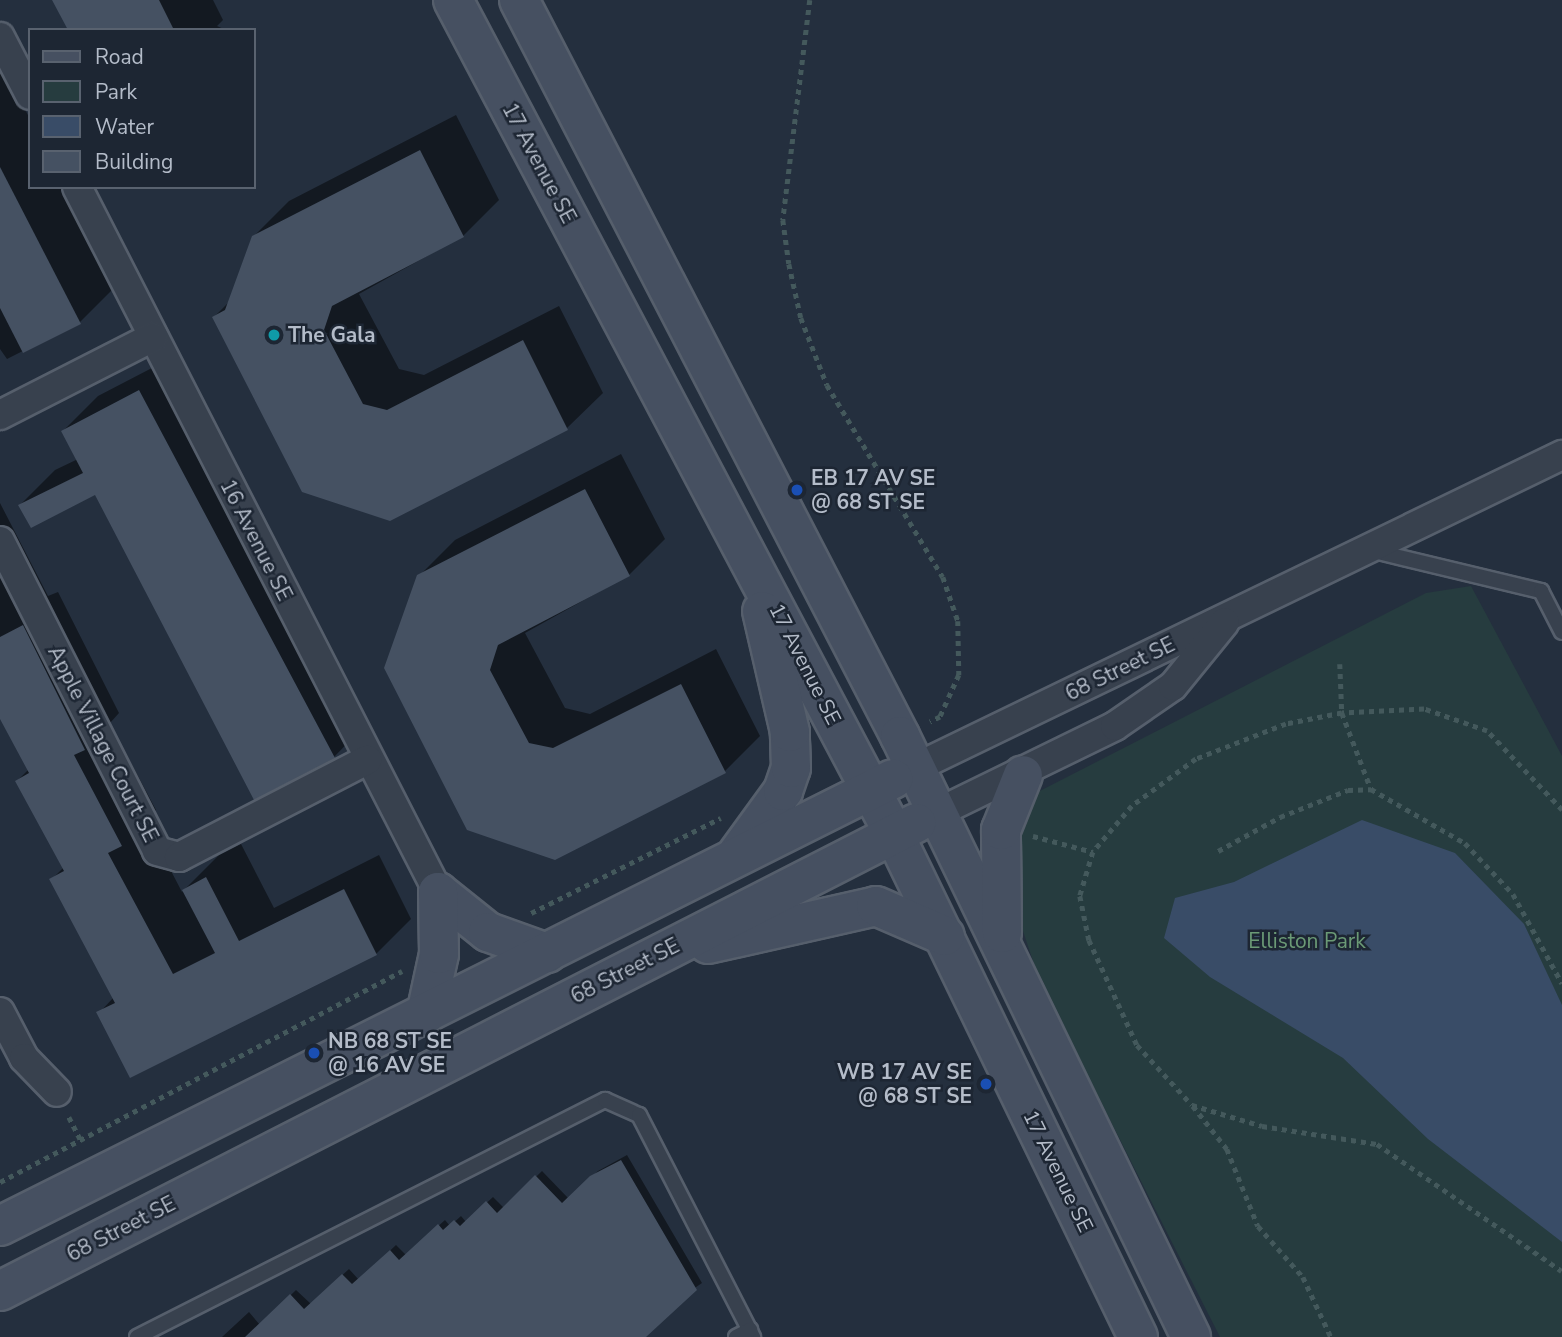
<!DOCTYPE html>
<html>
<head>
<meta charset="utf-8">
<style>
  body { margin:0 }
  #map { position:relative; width:1562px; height:1337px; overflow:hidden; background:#242f3e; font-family:"Nunito Sans",sans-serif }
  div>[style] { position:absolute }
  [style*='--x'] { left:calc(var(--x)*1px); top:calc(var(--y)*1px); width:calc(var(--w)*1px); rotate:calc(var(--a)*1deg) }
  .green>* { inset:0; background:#263c3f }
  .water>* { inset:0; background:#394c67 }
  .shadow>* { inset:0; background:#0007 }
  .building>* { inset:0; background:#455162 }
  .path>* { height:4.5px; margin-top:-2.25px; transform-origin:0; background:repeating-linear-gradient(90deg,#44595c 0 5px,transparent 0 10px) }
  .roads { filter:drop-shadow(2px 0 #565f6c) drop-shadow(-2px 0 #565f6c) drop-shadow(0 2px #565f6c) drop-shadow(0 -2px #565f6c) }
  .lane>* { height:14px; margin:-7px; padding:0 7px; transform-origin:7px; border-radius:7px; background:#38414e }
  .street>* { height:28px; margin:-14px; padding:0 14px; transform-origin:14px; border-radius:14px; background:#38414e }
  .secondary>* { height:38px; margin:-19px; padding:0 19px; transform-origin:19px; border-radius:19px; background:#465061 }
  .dots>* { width:19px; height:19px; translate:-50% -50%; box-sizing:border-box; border:4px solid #1d2633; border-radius:50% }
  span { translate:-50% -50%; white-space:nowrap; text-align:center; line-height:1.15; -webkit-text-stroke:5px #1d2633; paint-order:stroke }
  .street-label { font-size:21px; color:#b4bcc9 }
  .poi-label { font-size:21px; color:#b4bcc9; font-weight:700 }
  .left { translate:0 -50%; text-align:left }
  .right { translate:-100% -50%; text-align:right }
  .park-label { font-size:21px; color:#6b9a76 }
  .legend { position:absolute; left:28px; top:28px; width:228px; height:161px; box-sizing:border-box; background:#1d2633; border:2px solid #59626f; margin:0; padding:9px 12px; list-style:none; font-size:21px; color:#b4bcc9 }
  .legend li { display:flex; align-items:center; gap:14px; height:35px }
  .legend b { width:35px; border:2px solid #59626f }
</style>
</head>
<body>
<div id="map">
  <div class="green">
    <div style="clip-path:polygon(1471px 586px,1562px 756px,1562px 1337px,1220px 1337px,1040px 982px,1010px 892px,1019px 833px,1032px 795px,1426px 593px)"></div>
  </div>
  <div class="water">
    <div style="clip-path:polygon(1362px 820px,1455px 853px,1524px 924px,1562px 1005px,1562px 1242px,1428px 1139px,1343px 1058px,1210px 977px,1164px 938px,1175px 898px,1234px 882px)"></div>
  </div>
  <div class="shadow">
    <div style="clip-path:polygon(54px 0,213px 0,223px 20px,217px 26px,226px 30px,70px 30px)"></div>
    <div style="clip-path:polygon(0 61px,30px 119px,30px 187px,64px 187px,115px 287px,80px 322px,7px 359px,0 349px)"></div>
    <div style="clip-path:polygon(456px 115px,499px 200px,463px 236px,359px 294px,399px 369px,424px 375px,559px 306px,603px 393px,567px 428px,390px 519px,214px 317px,230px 301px,253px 237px,289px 201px)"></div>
    <div style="clip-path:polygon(175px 356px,368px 722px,334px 757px,96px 493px,20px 505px,55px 470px,78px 459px,63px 431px,98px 396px)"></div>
    <div style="clip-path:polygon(621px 454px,665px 539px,629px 575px,525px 633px,565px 708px,590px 714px,716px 649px,760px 736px,725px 771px,555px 858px,419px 576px,455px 540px)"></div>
    <div style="clip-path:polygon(0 503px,48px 596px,58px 592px,119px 713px,110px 723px,156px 810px,145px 821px,182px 892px,219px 855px,241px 844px,274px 908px,379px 855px,411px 919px,376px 954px,99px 1013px,114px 997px,51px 880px,64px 867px,17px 781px,29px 769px,0 709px)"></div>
    <div style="clip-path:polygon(627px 1155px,702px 1283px,623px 1337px,222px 1337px,249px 1312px,260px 1325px,296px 1290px,311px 1304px,349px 1269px,359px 1280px,396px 1245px,406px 1255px,445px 1220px,450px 1226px,461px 1216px,466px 1222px,493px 1197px,504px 1208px,542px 1171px,569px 1199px,598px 1171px)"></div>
  </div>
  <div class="building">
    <div style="clip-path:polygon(52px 0,159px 0,174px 30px,68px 30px)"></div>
    <div style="clip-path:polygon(420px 150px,464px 237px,332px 306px,324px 330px,363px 404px,387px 410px,523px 340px,568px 430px,390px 521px,302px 492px,212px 317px,225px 310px,252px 236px)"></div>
    <div style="clip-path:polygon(0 167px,81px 324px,23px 353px,0 308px)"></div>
    <div style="clip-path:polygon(139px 390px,335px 758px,254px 800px,95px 495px,31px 528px,18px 505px,83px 473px,61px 431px)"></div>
    <div style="clip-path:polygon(585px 489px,630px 576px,498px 645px,490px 670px,529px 743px,553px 748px,681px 684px,726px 773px,555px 860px,467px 830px,384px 668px,417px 575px)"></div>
    <div style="clip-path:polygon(23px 625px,85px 750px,74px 755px,122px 846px,108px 853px,173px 974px,215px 953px,182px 890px,206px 877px,239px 941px,344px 889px,377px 955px,130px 1078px,96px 1012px,115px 1003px,49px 879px,64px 871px,15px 781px,29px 773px,0 719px,0 637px)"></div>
    <div style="clip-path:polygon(621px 1160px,697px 1290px,646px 1337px,245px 1337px,290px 1294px,304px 1309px,342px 1274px,352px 1284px,390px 1250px,399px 1260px,438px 1224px,443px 1230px,454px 1220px,460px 1226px,486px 1201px,497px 1213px,535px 1175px,562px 1203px,590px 1176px)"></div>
  </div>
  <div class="path">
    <div style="--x:810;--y:0;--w:222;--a:97"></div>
    <div style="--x:783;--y:220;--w:44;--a:82.2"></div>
    <div style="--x:789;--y:264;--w:55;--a:77.5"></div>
    <div style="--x:801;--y:318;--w:72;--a:68.8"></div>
    <div style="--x:827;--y:385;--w:224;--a:58.9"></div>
    <div style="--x:943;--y:577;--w:46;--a:71.2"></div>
    <div style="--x:958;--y:621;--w:54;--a:88.9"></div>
    <div style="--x:959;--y:675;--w:46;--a:114.3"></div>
    <div style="--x:940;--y:717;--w:11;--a:153"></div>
    <div style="--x:1340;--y:664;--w:49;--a:87.7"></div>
    <div style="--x:1342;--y:713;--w:81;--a:69.1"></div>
    <div style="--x:1562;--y:810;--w:109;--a:-133.5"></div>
    <div style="--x:1487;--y:731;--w:67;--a:-160.8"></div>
    <div style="--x:1424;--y:709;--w:82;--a:177.2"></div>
    <div style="--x:1342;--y:713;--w:57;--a:168.9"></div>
    <div style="--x:1286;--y:724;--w:97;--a:158.7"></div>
    <div style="--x:1196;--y:759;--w:79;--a:143.7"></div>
    <div style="--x:1132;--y:806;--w:60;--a:130.3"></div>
    <div style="--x:1093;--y:852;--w:46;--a:106.5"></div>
    <div style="--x:1080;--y:896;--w:45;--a:78.4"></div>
    <div style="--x:1089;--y:940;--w:115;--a:65.4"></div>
    <div style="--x:1137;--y:1045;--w:81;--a:47.5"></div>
    <div style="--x:1192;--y:1105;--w:73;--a:16.7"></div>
    <div style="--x:1262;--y:1126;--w:116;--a:8.9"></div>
    <div style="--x:1377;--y:1144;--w:224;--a:34.5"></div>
    <div style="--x:1033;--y:836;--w:62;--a:14.9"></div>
    <div style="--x:1218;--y:851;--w:71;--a:-28.7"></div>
    <div style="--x:1280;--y:817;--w:73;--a:-21.7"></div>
    <div style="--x:1348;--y:790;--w:23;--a:-2"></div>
    <div style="--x:1371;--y:789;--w:108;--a:29.9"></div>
    <div style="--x:1465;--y:843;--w:70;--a:46.7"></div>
    <div style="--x:1513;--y:894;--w:102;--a:61.2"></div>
    <div style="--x:531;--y:913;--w:212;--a:-26.6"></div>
    <div style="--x:1193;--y:1106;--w:55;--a:51.7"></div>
    <div style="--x:1227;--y:1149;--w:83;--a:68.1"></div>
    <div style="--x:1258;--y:1226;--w:68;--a:48.6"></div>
    <div style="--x:1303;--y:1277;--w:66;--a:65"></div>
    <div style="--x:69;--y:1117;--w:27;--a:63"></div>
    <div style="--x:0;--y:1182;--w:454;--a:-27.7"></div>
  </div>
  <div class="roads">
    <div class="lane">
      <div style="--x:1374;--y:551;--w:172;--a:13.5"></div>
      <div style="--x:1541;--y:591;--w:46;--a:62.9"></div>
      <div style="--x:137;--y:1337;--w:525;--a:-26.86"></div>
      <div style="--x:605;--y:1100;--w:37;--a:24"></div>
      <div style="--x:639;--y:1115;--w:250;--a:62.8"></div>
      <div style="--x:736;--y:1337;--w:16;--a:-27"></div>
    </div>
    <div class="street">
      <div style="--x:0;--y:37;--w:65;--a:62.7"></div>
      <div style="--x:77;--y:187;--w:792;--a:62.88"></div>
      <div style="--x:0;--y:415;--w:172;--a:-27"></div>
      <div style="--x:0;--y:541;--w:347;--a:63.1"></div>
      <div style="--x:157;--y:851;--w:23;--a:15"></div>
      <div style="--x:179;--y:857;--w:212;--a:-27.3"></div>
      <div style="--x:915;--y:768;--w:719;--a:-25.82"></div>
      <div style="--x:937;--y:813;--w:198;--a:-26"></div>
      <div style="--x:1115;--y:726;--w:70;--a:-34.6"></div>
      <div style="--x:1173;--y:686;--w:82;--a:-50.9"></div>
      <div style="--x:0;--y:1012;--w:52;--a:62.4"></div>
      <div style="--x:24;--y:1058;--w:47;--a:45.9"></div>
    </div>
    <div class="secondary">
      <div style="--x:453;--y:0;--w:943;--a:62.13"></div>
      <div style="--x:894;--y:834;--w:559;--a:64.12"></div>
      <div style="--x:519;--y:0;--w:829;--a:62.63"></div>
      <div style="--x:900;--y:736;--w:668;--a:64.16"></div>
      <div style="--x:738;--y:853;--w:77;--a:-54"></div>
      <div style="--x:783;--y:791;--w:24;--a:-71"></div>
      <div style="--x:791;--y:768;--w:36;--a:-92"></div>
      <div style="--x:790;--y:732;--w:124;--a:-103"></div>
      <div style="--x:438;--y:892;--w:64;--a:38.7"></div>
      <div style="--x:488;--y:932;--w:63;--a:19.6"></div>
      <div style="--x:1002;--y:933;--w:103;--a:-90.6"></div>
      <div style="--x:1001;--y:830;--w:59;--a:-68.2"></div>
      <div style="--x:708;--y:944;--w:172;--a:-12.7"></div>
      <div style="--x:876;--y:906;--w:75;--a:23.5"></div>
      <div style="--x:426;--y:1014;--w:61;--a:-77.8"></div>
      <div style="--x:439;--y:954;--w:62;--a:-90.9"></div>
      <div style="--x:0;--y:1226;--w:999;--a:-26.59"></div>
      <div style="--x:0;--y:1291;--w:1029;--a:-27.06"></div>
    </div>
  </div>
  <div class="dots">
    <div style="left:274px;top:335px;background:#0f9aa8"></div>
    <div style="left:797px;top:490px;background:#1a4fb4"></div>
    <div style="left:314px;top:1053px;background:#1a4fb4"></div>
    <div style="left:986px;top:1084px;background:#1a4fb4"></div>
  </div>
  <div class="street-label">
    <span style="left:539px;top:163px;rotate:62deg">17 Avenue SE</span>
    <span style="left:256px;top:540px;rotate:63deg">16 Avenue SE</span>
    <span style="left:805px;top:664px;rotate:63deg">17 Avenue SE</span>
    <span style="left:1120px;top:669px;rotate:-26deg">68 Street SE</span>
    <span style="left:103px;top:744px;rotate:63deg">Apple Village Court SE</span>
    <span style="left:625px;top:971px;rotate:-27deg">68 Street SE</span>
    <span style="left:1058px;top:1171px;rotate:64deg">17 Avenue SE</span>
    <span style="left:121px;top:1229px;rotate:-27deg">68 Street SE</span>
  </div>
  <div class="poi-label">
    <span class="left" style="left:288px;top:335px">The Gala</span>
    <span class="left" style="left:811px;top:490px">EB 17 AV SE<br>@ 68 ST SE</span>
    <span class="left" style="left:328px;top:1053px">NB 68 ST SE<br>@ 16 AV SE</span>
    <span class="right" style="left:972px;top:1084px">WB 17 AV SE<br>@ 68 ST SE</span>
  </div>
  <div class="park-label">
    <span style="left:1307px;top:941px">Elliston Park</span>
  </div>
  <ul class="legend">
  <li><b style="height:9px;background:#465061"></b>Road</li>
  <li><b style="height:19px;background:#263c3f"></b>Park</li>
  <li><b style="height:19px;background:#394c67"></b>Water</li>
  <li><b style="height:19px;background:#455162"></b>Building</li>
  </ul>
</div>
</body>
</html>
